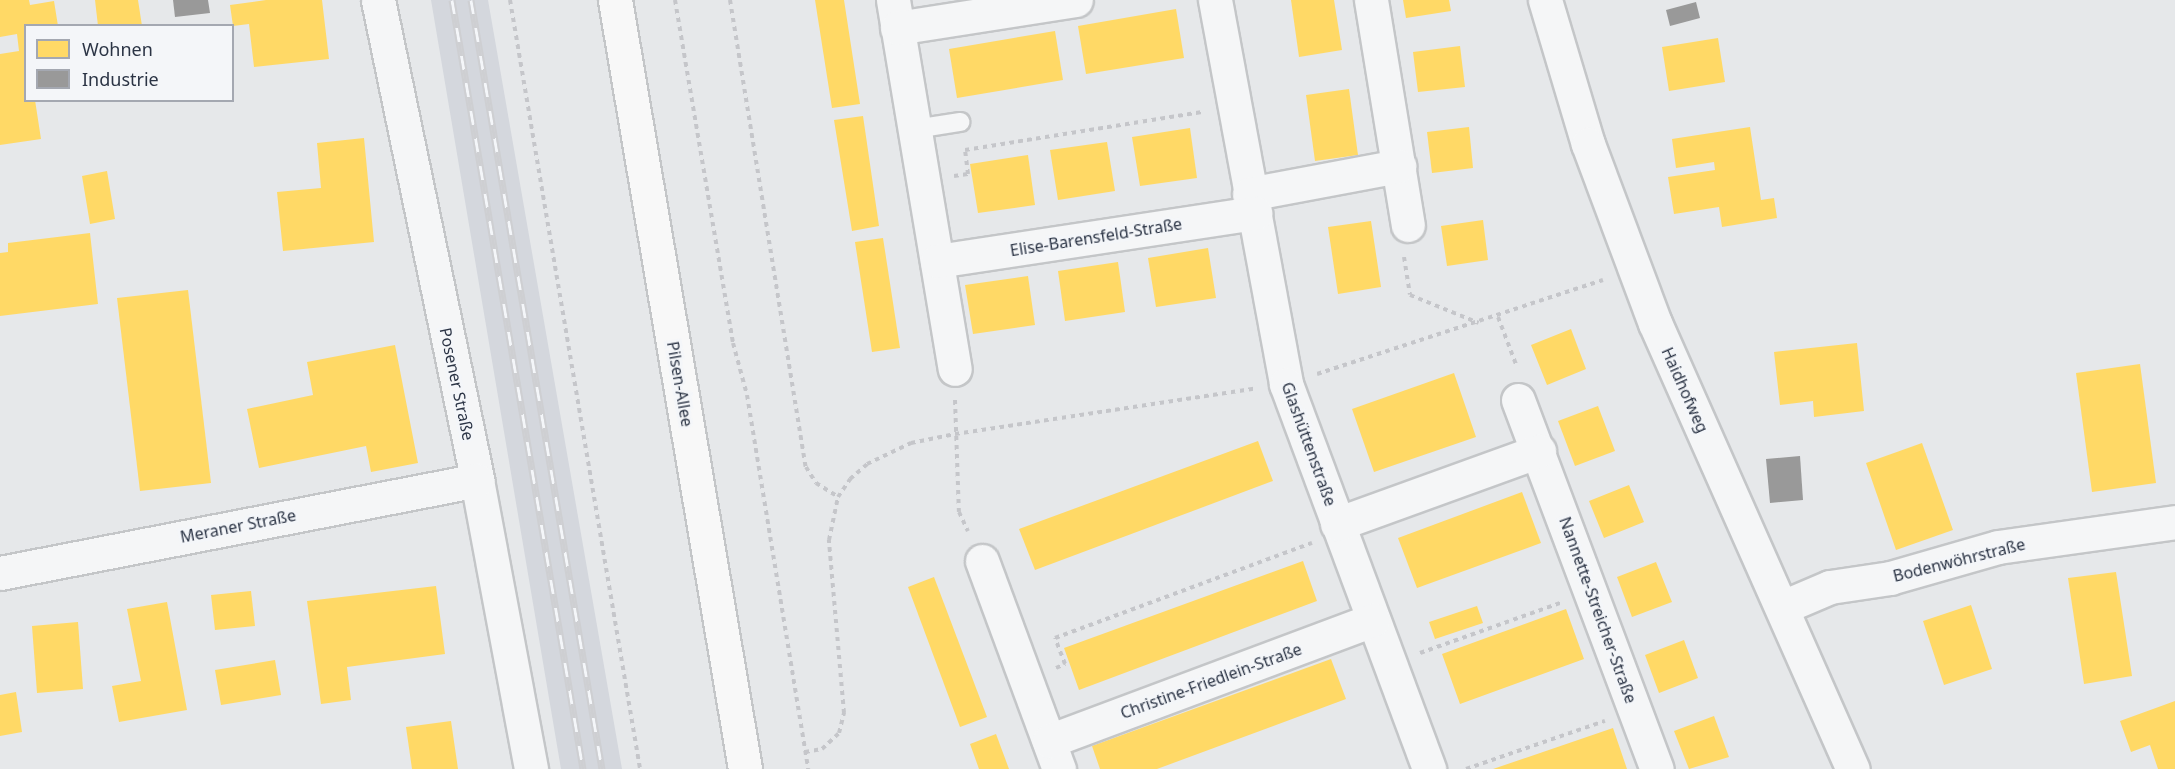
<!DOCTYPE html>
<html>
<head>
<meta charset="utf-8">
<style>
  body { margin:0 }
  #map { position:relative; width:2175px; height:769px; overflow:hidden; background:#e6e8ea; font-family:"Noto Sans",sans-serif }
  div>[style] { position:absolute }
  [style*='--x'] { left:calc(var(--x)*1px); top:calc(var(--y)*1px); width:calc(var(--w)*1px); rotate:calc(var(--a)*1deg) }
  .built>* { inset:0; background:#d4d7dd }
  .homes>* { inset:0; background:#ffd966 }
  .industry>* { inset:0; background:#999 }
  .path>* { height:4px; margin-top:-2px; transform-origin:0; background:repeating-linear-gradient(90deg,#c5c6ca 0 4.5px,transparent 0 9px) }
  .roads { filter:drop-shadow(2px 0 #c4c6c8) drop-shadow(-2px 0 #c4c6c8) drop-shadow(0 2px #c4c6c8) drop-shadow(0 -2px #c4c6c8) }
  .service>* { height:18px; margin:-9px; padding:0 9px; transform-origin:9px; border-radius:9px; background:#f5f6f7 }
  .minor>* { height:33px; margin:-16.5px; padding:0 16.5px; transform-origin:16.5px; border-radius:16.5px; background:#f5f6f7 }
  .primary>* { height:33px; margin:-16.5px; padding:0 16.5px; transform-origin:16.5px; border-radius:16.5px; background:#f8f8f8 }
  .rail>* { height:7px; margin-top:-3.5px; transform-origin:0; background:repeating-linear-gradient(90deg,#f4f6f9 0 14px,#cecfd2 0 28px); box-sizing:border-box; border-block:2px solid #cecfd2 }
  span { translate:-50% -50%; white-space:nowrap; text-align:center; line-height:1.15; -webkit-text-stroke:6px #f4f6f9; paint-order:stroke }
  .street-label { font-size:16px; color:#2b3445 }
  .legend { position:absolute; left:24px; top:24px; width:210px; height:78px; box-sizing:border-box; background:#f4f6f9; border:2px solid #a4a8b1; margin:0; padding:8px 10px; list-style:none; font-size:18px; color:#2b3445 }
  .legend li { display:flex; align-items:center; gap:12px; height:30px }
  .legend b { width:30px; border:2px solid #a4a8b1 }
</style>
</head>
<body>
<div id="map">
  <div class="built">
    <div style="clip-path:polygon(431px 0,488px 0,622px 769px,561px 769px)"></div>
  </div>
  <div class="homes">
    <div style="clip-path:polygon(0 0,29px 0,30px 5px,54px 1px,58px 26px,26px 26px,26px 100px,35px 100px,41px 139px,0 145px,0 54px,19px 51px,17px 34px,0 37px)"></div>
    <div style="clip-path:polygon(95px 0,138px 0,142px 26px,98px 26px)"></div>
    <div style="clip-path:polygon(266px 0,322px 0,329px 59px,254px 67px,249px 24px,233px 26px,230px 5px)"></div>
    <div style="clip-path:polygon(815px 0,844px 0,860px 104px,832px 108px)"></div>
    <div style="clip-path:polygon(1291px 0,1334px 0,1342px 50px,1299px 57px)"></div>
    <div style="clip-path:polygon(1403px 0,1449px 0,1451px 11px,1406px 18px)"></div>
    <div style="clip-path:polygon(1176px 9px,1184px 58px,1086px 74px,1078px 26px)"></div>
    <div style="clip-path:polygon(1055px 31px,1063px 80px,957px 98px,949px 49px)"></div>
    <div style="clip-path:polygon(1718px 38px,1725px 82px,1669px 91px,1662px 47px)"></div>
    <div style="clip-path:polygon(1460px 46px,1465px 87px,1418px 92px,1413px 52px)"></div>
    <div style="clip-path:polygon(1349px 89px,1358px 155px,1315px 161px,1306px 95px)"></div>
    <div style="clip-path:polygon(863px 116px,879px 226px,852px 231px,834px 120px)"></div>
    <div style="clip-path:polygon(1469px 127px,1473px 168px,1432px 173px,1427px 132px)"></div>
    <div style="clip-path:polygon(1750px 127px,1761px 200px,1774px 198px,1777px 218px,1722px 227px,1719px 207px,1674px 214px,1668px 177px,1715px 170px,1714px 162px,1676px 168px,1672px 139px)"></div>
    <div style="clip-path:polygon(1190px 128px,1197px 178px,1140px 186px,1132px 137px)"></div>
    <div style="clip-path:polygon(364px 138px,374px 242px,283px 251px,277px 192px,321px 188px,317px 143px)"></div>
    <div style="clip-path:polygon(1107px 142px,1115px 191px,1058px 200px,1050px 150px)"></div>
    <div style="clip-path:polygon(1028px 155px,1035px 205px,978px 213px,970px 164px)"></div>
    <div style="clip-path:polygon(107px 171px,115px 219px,90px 224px,82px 176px)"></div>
    <div style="clip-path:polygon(1483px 220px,1488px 260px,1447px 266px,1441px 226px)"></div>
    <div style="clip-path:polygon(1371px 221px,1381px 287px,1338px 294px,1328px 227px)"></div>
    <div style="clip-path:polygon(90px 233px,98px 304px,0 316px,0 253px,8px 252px,8px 243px)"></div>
    <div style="clip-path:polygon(883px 238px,900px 348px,872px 352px,855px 242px)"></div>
    <div style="clip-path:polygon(1208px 248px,1216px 298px,1156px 307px,1148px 258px)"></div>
    <div style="clip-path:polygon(1118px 262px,1125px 312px,1065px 321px,1058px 271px)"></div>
    <div style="clip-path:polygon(1028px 276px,1035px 325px,973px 334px,965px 285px)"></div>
    <div style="clip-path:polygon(188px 290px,211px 483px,140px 491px,117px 298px)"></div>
    <div style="clip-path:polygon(1571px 329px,1586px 369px,1547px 385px,1531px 345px)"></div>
    <div style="clip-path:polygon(1857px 343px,1864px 411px,1814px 417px,1813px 401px,1780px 405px,1774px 352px)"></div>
    <div style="clip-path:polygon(395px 345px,418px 463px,371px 472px,366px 446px,259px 468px,247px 409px,313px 395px,307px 362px)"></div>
    <div style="clip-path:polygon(2140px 364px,2156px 483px,2092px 492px,2076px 373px)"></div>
    <div style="clip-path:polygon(1454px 373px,1476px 437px,1374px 472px,1352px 409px)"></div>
    <div style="clip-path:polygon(1598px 406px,1615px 451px,1575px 466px,1558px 421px)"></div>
    <div style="clip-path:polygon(1258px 441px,1273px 481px,1035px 570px,1019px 529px)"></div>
    <div style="clip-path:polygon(1922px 443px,1953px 530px,1896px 550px,1866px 463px)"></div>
    <div style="clip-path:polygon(1629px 485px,1644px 522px,1604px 538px,1589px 501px)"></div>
    <div style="clip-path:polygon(1522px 492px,1541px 543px,1417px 588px,1398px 538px)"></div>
    <div style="clip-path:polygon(1303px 561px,1317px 601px,1079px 690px,1064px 648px)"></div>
    <div style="clip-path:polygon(1656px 562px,1672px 602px,1632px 617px,1617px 577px)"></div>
    <div style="clip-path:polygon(2116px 572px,2132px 676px,2084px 684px,2068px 578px)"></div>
    <div style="clip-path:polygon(934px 577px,987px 717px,960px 727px,908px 587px)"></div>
    <div style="clip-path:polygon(436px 586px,445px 654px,347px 667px,351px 700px,321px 704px,307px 601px)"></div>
    <div style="clip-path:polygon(251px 591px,255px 626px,215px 630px,211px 595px)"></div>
    <div style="clip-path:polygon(167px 602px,187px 710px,119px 722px,112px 686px,141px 681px,127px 609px)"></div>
    <div style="clip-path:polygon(1971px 605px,1992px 669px,1944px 685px,1923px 621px)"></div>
    <div style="clip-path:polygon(1477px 606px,1483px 623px,1435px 639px,1429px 622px)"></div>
    <div style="clip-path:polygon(1566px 609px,1584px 659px,1460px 704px,1442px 654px)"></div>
    <div style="clip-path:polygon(78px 622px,83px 689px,37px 693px,32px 626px)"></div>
    <div style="clip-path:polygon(1684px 640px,1698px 678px,1659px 693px,1645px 655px)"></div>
    <div style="clip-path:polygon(1331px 659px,1346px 699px,1157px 769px,1100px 769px,1092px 746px)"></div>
    <div style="clip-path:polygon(275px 660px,281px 695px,221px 705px,215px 670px)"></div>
    <div style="clip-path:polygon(16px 692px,22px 732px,0 736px,0 695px)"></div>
    <div style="clip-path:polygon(2175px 701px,2175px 769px,2158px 769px,2150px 745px,2131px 752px,2120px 721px)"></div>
    <div style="clip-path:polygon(1714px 716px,1729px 757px,1689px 769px,1674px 731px)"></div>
    <div style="clip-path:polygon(451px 721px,458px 769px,412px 769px,406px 727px)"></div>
    <div style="clip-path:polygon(1613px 728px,1627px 769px,1493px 769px)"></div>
    <div style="clip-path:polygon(996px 734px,1009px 769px,979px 769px,970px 744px)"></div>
  </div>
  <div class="industry">
    <div style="clip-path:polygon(173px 0,208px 0,210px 13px,175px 17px)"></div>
    <div style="clip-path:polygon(1696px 2px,1700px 18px,1670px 26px,1666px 10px)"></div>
    <div style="clip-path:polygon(1800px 456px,1803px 500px,1770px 503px,1766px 459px)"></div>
  </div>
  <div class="path">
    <div style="--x:510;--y:0;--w:780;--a:80.4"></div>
    <div style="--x:675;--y:0;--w:348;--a:80.4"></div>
    <div style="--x:733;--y:343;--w:54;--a:74.9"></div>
    <div style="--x:747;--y:395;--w:379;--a:80.7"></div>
    <div style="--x:730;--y:0;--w:473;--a:80.8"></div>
    <div style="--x:806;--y:467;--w:19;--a:58"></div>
    <div style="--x:816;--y:483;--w:26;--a:32"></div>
    <div style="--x:954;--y:176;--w:14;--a:-8"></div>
    <div style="--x:968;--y:174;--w:24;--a:-97"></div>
    <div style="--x:965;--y:150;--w:240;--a:-9.1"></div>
    <div style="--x:1404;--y:257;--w:38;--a:81"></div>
    <div style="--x:1410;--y:295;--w:74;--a:22.1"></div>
    <div style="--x:1498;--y:317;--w:53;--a:69.2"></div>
    <div style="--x:1317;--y:374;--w:301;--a:-18.2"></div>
    <div style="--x:955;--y:400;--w:112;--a:88"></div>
    <div style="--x:959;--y:512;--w:21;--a:65"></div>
    <div style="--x:1420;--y:653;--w:149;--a:-19.7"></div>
    <div style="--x:1056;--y:668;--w:10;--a:-24"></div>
    <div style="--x:1065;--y:664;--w:28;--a:-111"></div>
    <div style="--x:1055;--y:638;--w:274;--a:-20.3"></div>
    <div style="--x:805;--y:752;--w:17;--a:-10"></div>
    <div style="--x:822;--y:749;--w:23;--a:-43"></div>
    <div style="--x:839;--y:733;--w:21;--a:-76"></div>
    <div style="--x:844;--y:713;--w:174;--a:-95"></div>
    <div style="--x:829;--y:540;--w:44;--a:-78.2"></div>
    <div style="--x:838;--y:497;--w:22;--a:-56"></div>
    <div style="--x:850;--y:479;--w:23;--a:-41"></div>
    <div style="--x:867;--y:464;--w:49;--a:-25.5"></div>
    <div style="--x:911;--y:443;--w:45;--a:-11.6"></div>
    <div style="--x:955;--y:434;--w:302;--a:-8.6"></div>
    <div style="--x:1466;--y:769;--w:147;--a:-19.1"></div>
  </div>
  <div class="roads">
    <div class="service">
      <div style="--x:915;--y:129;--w:46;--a:-8.8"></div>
    </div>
    <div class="minor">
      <div style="--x:378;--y:0;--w:490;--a:78.3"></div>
      <div style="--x:477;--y:480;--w:294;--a:79.4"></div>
      <div style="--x:893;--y:0;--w:374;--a:80.5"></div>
      <div style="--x:1215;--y:0;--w:391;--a:79.5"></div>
      <div style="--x:1286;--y:384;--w:411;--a:69.6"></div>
      <div style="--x:1371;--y:0;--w:228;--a:80.7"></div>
      <div style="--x:1545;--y:0;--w:150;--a:73.4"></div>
      <div style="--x:1588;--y:144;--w:191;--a:69.5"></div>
      <div style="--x:1655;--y:323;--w:488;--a:66.1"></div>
      <div style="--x:897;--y:28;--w:181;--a:-8.9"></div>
      <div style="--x:1249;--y:194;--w:153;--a:-10.6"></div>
      <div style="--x:937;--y:261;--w:322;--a:-8.6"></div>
      <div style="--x:1518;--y:400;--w:394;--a:69.4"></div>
      <div style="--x:1337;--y:524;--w:215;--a:-19.9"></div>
      <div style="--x:982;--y:561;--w:222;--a:69.7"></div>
      <div style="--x:0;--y:573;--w:486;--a:-11"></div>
      <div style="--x:1783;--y:607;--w:51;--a:-23.1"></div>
      <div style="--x:1830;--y:587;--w:61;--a:-8.5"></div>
      <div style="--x:1890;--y:578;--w:112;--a:-16"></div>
      <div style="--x:1998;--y:547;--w:179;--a:-8"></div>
      <div style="--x:1049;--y:741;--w:346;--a:-20.5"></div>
    </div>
    <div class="primary">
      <div style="--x:615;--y:0;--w:780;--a:80.4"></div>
    </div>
  </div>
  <div class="rail">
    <div style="--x:452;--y:0;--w:780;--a:80.33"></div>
    <div style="--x:471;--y:0;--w:780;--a:80.33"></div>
  </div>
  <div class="street-label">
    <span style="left:1096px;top:237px;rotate:-9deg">Elise-Barensfeld-Straße</span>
    <span style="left:457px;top:384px;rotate:78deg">Posener Straße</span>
    <span style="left:680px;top:384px;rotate:80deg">Pilsen-Allee</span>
    <span style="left:1685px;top:390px;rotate:66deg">Haidhofweg</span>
    <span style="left:1309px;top:444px;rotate:70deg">Glashüttenstraße</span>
    <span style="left:238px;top:526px;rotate:-11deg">Meraner Straße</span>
    <span style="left:1959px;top:560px;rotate:-14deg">Bodenwöhrstraße</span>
    <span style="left:1598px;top:610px;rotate:70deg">Nannette-Streicher-Straße</span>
    <span style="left:1211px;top:681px;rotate:-20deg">Christine-Friedlein-Straße</span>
  </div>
  <ul class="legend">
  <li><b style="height:16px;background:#ffd966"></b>Wohnen</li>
  <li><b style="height:16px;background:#999"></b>Industrie</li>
  </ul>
</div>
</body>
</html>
